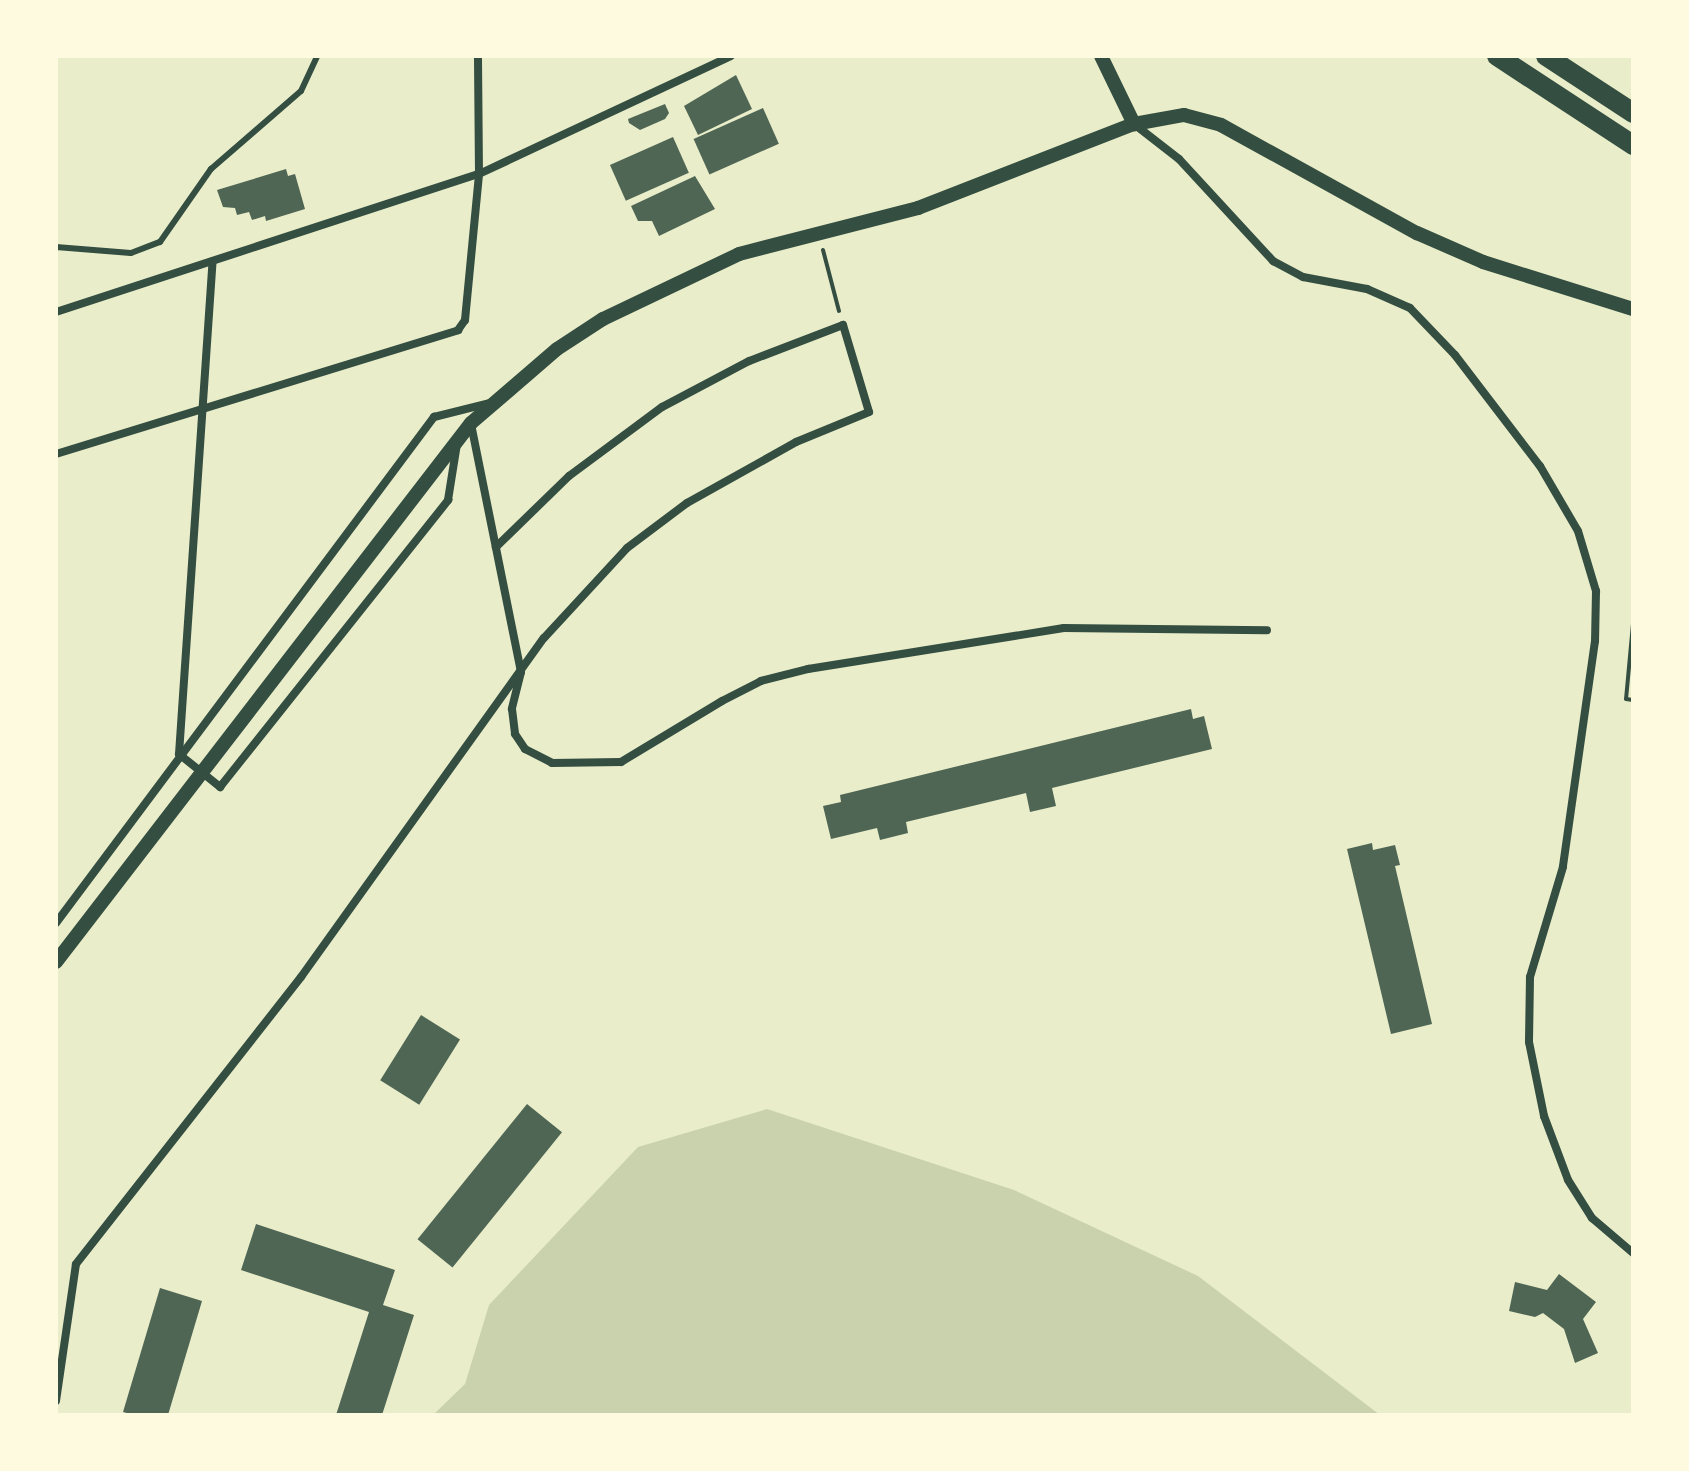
<!DOCTYPE html>
<style>
body{margin:0}
#map{position:relative;width:1689px;height:1471px;overflow:hidden;background:#e9edc9;font-family:"Work Sans",sans-serif}
div>[style]{position:absolute}
.green>*{inset:0;background:#cad2ad}
.building>*{inset:0;background:#4f6655;transform-origin:0 0}
.path>*{height:4px;margin:-2px;padding:0 2px;transform-origin:2px;border-radius:2px;background:#344e41}
.service>*{height:6px;margin:-3px;padding:0 3px;transform-origin:3px;border-radius:3px;background:#344e41}
.minor>*{height:8px;margin:-4px;padding:0 4px;transform-origin:4px;border-radius:4px;background:#344e41}
.tertiary>*{height:14px;margin:-7px;padding:0 7px;transform-origin:7px;border-radius:7px;background:#344e41}
.primary>*{height:20px;margin:-10px;padding:0 10px;transform-origin:10px;border-radius:10px;background:#344e41}
span{translate:-50% -50%;white-space:nowrap;text-align:center;line-height:1.15;-webkit-text-stroke:7px #fefae0;paint-order:stroke}
.frame{position:absolute;inset:0;border:58px solid #fefae0;pointer-events:none}
</style>
<div id="map">
<div class="green">
<i style="clip-path:polygon(767px 1109px,1014px 1190px,1198px 1276px,1380px 1415px,433px 1415px,465px 1384px,489px 1305px,638px 1147px)"></i>
</div>
<div class="building">
<i style="clip-path:polygon(736px 75px,752px 109px,698px 135px,684px 106px)"></i>
<i style="clip-path:polygon(665px 104px,669px 113px,665px 119px,640px 130px,629px 123px,628px 119px)"></i>
<i style="left:763px;top:108px;width:39px;height:76px;rotate:66deg"></i>
<i style="left:673px;top:137px;width:39px;height:69px;rotate:66deg"></i>
<i style="clip-path:polygon(286px 169px,288px 176px,295px 174px,305px 209px,266px 221px,265px 216px,252px 220px,249px 212px,237px 215px,235px 208px,223px 207px,217px 190px)"></i>
<i style="clip-path:polygon(695px 176px,715px 209px,659px 236px,652px 221px,638px 221px,631px 206px)"></i>
<i style="clip-path:polygon(1191px 709px,1193px 719px,1204px 716px,1212px 749px,1052px 788px,1056px 806px,1030px 812px,1026px 793px,906px 822px,908px 833px,880px 840px,877px 828px,831px 839px,823px 806px,841px 802px,840px 795px)"></i>
<i style="clip-path:polygon(1372px 843px,1373px 850px,1395px 845px,1400px 865px,1395px 866px,1432px 1024px,1391px 1034px,1347px 849px)"></i>
<i style="left:421px;top:1015px;width:46px;height:77px;rotate:32deg"></i>
<i style="left:527px;top:1104px;width:45px;height:174px;rotate:39deg"></i>
<i style="clip-path:polygon(256px 1224px,395px 1270px,383px 1305px,414px 1315px,382px 1415px,336px 1415px,369px 1312px,241px 1270px)"></i>
<i style="clip-path:polygon(1559px 1274px,1596px 1302px,1583px 1319px,1598px 1353px,1575px 1363px,1564px 1329px,1543px 1313px,1535px 1317px,1509px 1311px,1515px 1282px,1547px 1290px)"></i>
<i style="clip-path:polygon(160px 1288px,202px 1301px,168px 1415px,134px 1415px,123px 1412px)"></i>
</div>
<div class="path">
<i style="left:823px;top:250px;width:63px;rotate:75.3deg"></i>
<i style="left:1633px;top:624px;width:75px;rotate:95.3deg"></i>
<i style="left:1626px;top:699px;width:7px;rotate:8deg"></i>
</div>
<div class="service">
<i style="left:56px;top:247px;width:75px;rotate:4.6deg"></i>
<i style="left:131px;top:253px;width:31px;rotate:-21deg"></i>
<i style="left:160px;top:242px;width:89px;rotate:-55.1deg"></i>
<i style="left:211px;top:169px;width:119px;rotate:-40.9deg"></i>
<i style="left:301px;top:91px;width:38px;rotate:-65deg"></i>
</div>
<div class="minor">
<i style="left:1134px;top:124px;width:57px;rotate:37.9deg"></i>
<i style="left:1179px;top:159px;width:139px;rotate:47.3deg"></i>
<i style="left:1273px;top:261px;width:34px;rotate:28deg"></i>
<i style="left:1303px;top:277px;width:65px;rotate:10.6deg"></i>
<i style="left:1367px;top:289px;width:47px;rotate:23.8deg"></i>
<i style="left:1410px;top:308px;width:65px;rotate:46.2deg"></i>
<i style="left:1455px;top:355px;width:140px;rotate:52.6deg"></i>
<i style="left:1540px;top:466px;width:75px;rotate:59.7deg"></i>
<i style="left:1578px;top:531px;width:63px;rotate:73.3deg"></i>
<i style="left:1596px;top:591px;width:50px;rotate:91.1deg"></i>
<i style="left:1595px;top:641px;width:228px;rotate:98.1deg"></i>
<i style="left:1563px;top:867px;width:115px;rotate:106.7deg"></i>
<i style="left:1530px;top:977px;width:65px;rotate:90.9deg"></i>
<i style="left:1529px;top:1042px;width:76px;rotate:78.5deg"></i>
<i style="left:1544px;top:1116px;width:68px;rotate:69.4deg"></i>
<i style="left:1568px;top:1180px;width:45px;rotate:57.7deg"></i>
<i style="left:1592px;top:1218px;width:54px;rotate:40.5deg"></i>
<i style="left:56px;top:312px;width:445px;rotate:-18.1deg"></i>
<i style="left:479px;top:174px;width:278px;rotate:-25.1deg"></i>
<i style="left:471px;top:424px;width:253px;rotate:78.6deg"></i>
<i style="left:521px;top:672px;width:38px;rotate:104deg"></i>
<i style="left:512px;top:709px;width:25px;rotate:83deg"></i>
<i style="left:515px;top:734px;width:18px;rotate:56deg"></i>
<i style="left:525px;top:749px;width:30px;rotate:27deg"></i>
<i style="left:552px;top:763px;width:69px;rotate:-0.8deg"></i>
<i style="left:621px;top:762px;width:118px;rotate:-31.1deg"></i>
<i style="left:722px;top:701px;width:44px;rotate:-27.1deg"></i>
<i style="left:761px;top:681px;width:49px;rotate:-14.3deg"></i>
<i style="left:808px;top:669px;width:259px;rotate:-9.1deg"></i>
<i style="left:1064px;top:628px;width:203px;rotate:0.6deg"></i>
<i style="left:56px;top:454px;width:421px;rotate:-17.1deg"></i>
<i style="left:458px;top:330px;width:12px;rotate:-55deg"></i>
<i style="left:465px;top:320px;width:147px;rotate:-84.5deg"></i>
<i style="left:479px;top:174px;width:118px;rotate:-90.5deg"></i>
<i style="left:179px;top:754px;width:494px;rotate:-86.1deg"></i>
<i style="left:179px;top:754px;width:53px;rotate:38.8deg"></i>
<i style="left:220px;top:787px;width:367px;rotate:-51.5deg"></i>
<i style="left:448px;top:500px;width:57px;rotate:-80.9deg"></i>
<i style="left:56px;top:923px;width:632px;rotate:-53.24deg"></i>
<i style="left:434px;top:417px;width:58px;rotate:-14deg"></i>
<i style="left:56px;top:1401px;width:138px;rotate:-81.7deg"></i>
<i style="left:76px;top:1264px;width:365px;rotate:-51.9deg"></i>
<i style="left:301px;top:977px;width:417px;rotate:-54.4deg"></i>
<i style="left:544px;top:638px;width:122px;rotate:-47.3deg"></i>
<i style="left:627px;top:548px;width:75px;rotate:-36.9deg"></i>
<i style="left:687px;top:503px;width:125px;rotate:-29.2deg"></i>
<i style="left:796px;top:442px;width:79px;rotate:-22.3deg"></i>
<i style="left:869px;top:412px;width:91px;rotate:-106.6deg"></i>
<i style="left:843px;top:325px;width:101px;rotate:159deg"></i>
<i style="left:749px;top:361px;width:98px;rotate:152.1deg"></i>
<i style="left:662px;top:407px;width:116px;rotate:143.4deg"></i>
<i style="left:569px;top:476px;width:102px;rotate:135.8deg"></i>
</div>
<div class="tertiary">
<i style="left:1101px;top:56px;width:76px;rotate:64.1deg"></i>
<i style="left:56px;top:962px;width:680px;rotate:-52.41deg"></i>
<i style="left:471px;top:423px;width:113px;rotate:-40.7deg"></i>
<i style="left:557px;top:349px;width:55px;rotate:-33.1deg"></i>
<i style="left:603px;top:319px;width:151px;rotate:-25.5deg"></i>
<i style="left:739px;top:254px;width:185px;rotate:-14.4deg"></i>
<i style="left:918px;top:208px;width:232px;rotate:-21.3deg"></i>
<i style="left:1134px;top:124px;width:51px;rotate:-10.2deg"></i>
<i style="left:1184px;top:115px;width:38px;rotate:15deg"></i>
<i style="left:1221px;top:125px;width:224px;rotate:28.9deg"></i>
<i style="left:1417px;top:233px;width:72px;rotate:23.7deg"></i>
<i style="left:1483px;top:262px;width:157px;rotate:17.4deg"></i>
</div>
<div class="primary">
<i style="left:1497px;top:56px;width:163px;rotate:33.2deg"></i>
<i style="left:1546px;top:56px;width:104px;rotate:33.2deg"></i>
</div>
<div class="frame"></div>
</div>
